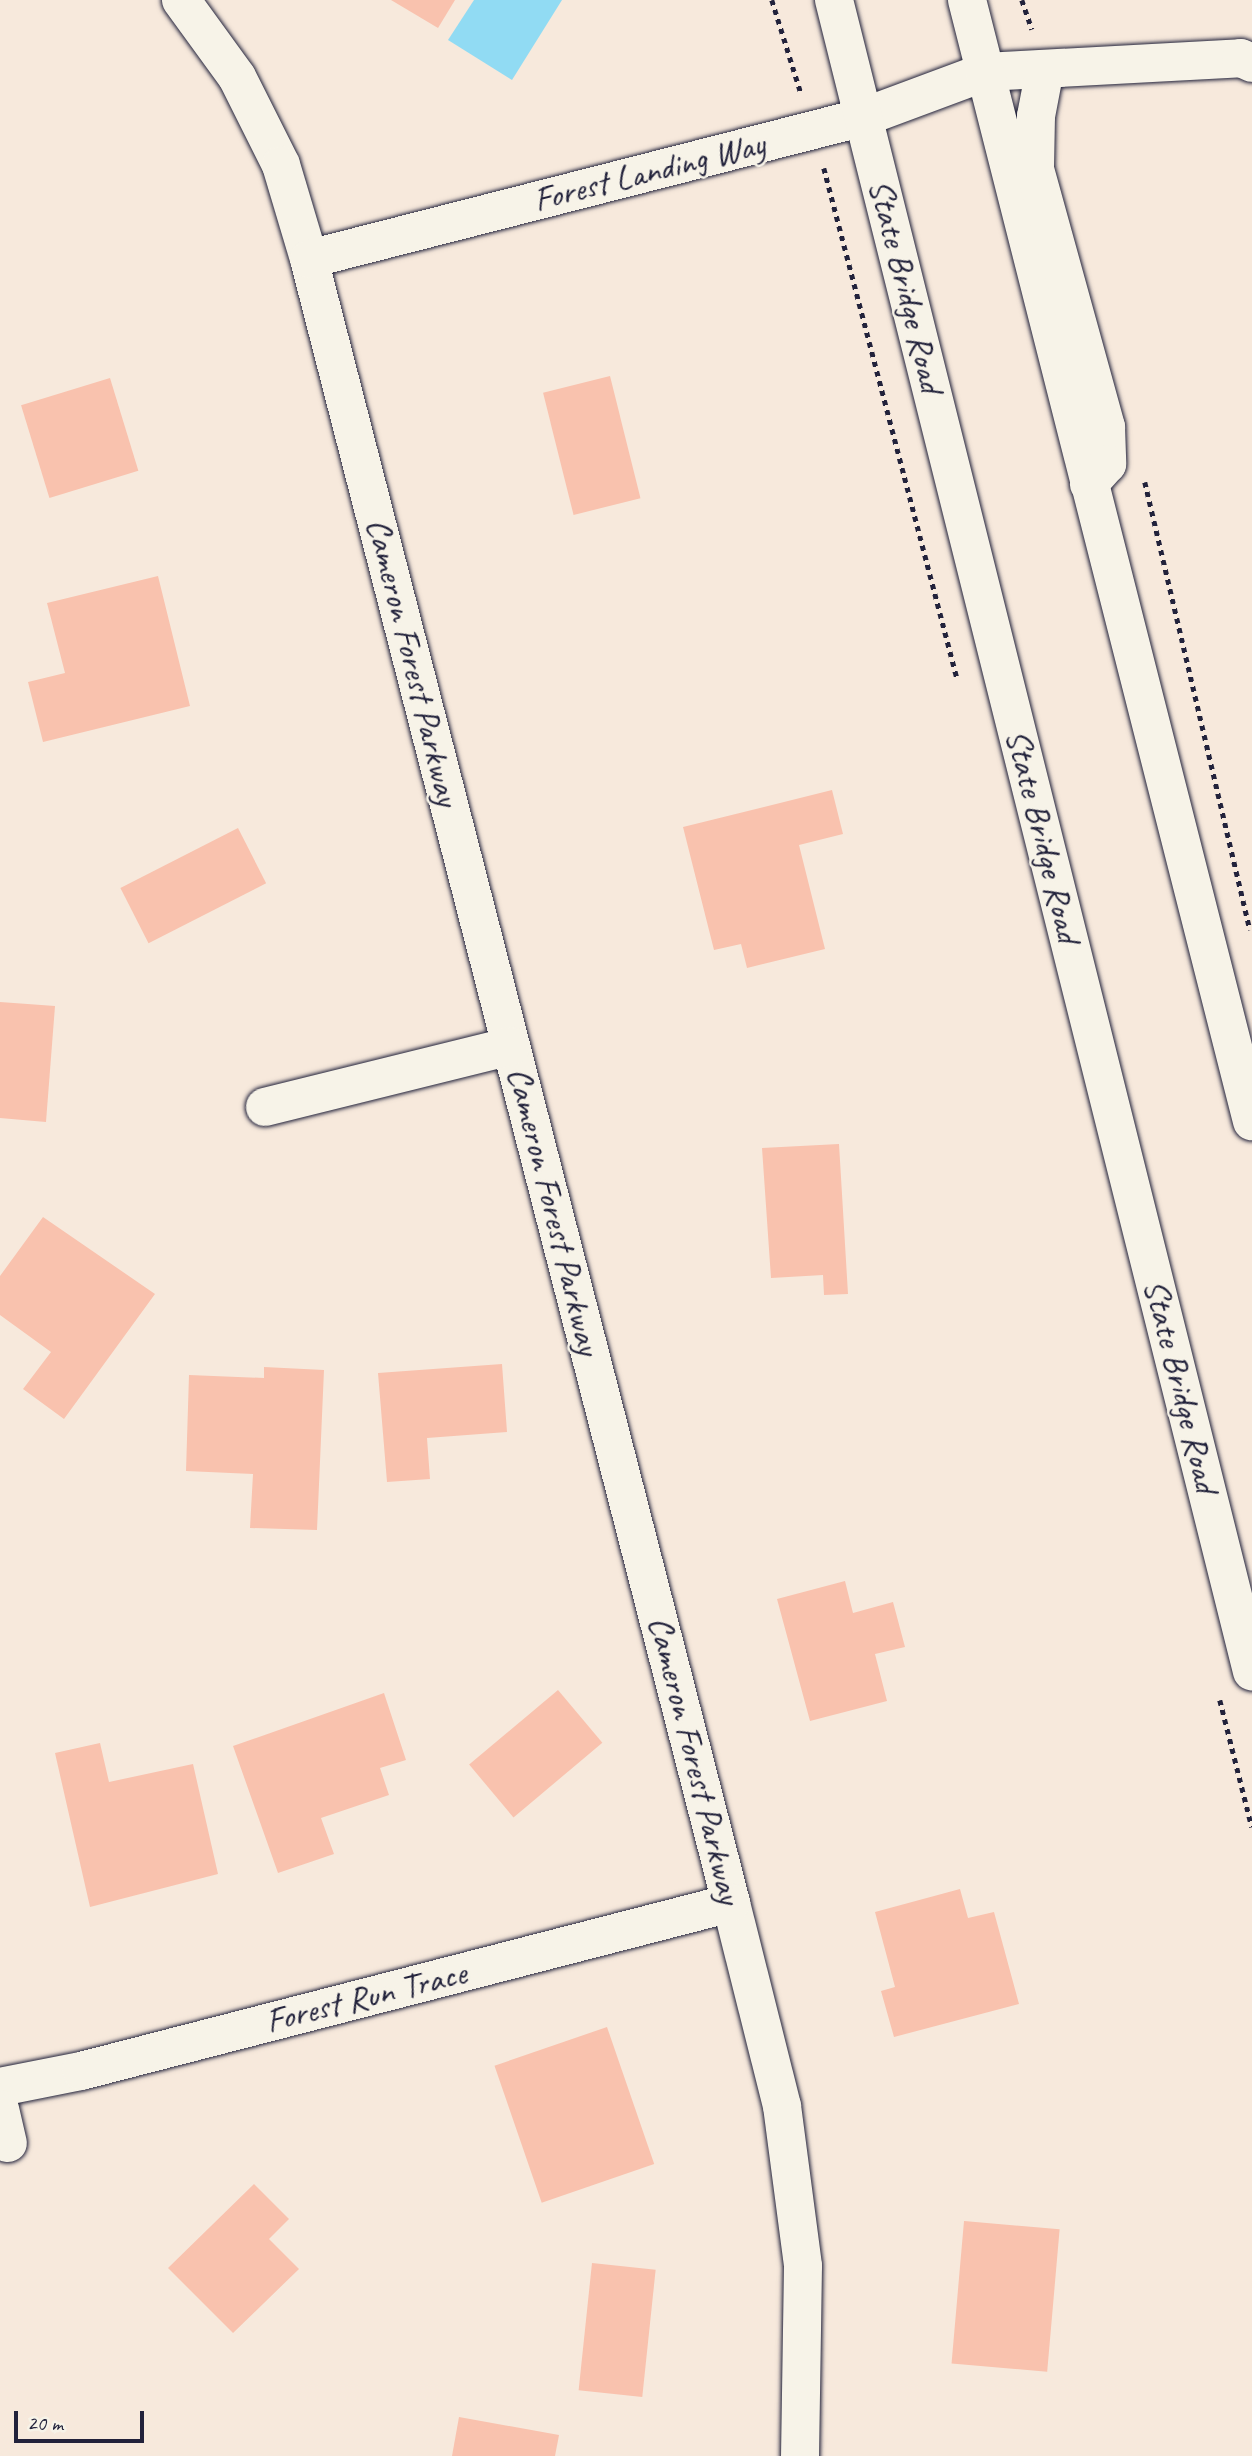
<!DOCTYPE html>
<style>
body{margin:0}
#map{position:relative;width:1252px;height:2456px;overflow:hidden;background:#f7e9dc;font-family:Caveat,sans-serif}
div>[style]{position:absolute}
.water>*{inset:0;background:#91dbf3}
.building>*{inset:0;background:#f9c2ae;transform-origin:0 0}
.path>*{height:4.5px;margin-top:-2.25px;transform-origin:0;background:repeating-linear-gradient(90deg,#22223b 0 5px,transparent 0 10px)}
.roads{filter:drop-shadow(0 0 2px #22223b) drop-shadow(0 0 2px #22223b)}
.street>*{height:38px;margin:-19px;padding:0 19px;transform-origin:19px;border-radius:19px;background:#f7f3e8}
.highway>*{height:38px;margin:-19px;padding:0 19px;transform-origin:19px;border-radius:19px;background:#f7f3e8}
span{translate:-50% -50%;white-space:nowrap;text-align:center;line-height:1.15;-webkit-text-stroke:5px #f7f3e8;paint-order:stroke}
.street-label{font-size:35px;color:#22223b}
.scale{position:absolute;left:14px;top:2411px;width:130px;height:32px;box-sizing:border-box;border:4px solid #22223b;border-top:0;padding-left:9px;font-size:21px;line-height:24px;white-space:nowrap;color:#22223b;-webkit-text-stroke:5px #f7f3e8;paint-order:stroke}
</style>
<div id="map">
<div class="water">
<i style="clip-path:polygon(474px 0,562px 0,512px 80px,448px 40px)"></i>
</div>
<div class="building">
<i style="clip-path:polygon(391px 0,455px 0,438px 28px)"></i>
<i style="left:610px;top:376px;width:126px;height:69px;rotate:76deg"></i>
<i style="left:110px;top:378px;width:97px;height:93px;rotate:73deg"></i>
<i style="clip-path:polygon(158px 576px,190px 706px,43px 742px,28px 682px,65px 673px,47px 603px)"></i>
<i style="clip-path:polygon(832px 790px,843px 834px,799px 845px,825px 949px,747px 968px,741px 944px,714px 950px,683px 827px)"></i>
<i style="left:238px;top:828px;width:62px;height:132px;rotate:63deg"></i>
<i style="clip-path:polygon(0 1002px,55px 1006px,46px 1122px,0 1118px)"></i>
<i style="clip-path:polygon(839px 1144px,848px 1294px,824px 1295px,823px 1275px,771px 1278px,762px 1148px)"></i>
<i style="clip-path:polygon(43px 1217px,155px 1294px,64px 1419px,23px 1389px,51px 1352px,0 1315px,0 1276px)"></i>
<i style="clip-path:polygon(502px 1364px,507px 1432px,427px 1438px,430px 1479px,387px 1482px,378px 1373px)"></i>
<i style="clip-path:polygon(264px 1367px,324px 1370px,317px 1530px,250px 1528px,253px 1474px,186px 1471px,189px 1375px,264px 1378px)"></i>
<i style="clip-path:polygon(845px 1581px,853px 1613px,893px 1602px,905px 1647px,875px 1654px,887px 1701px,810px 1721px,777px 1599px)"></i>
<i style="left:558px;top:1690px;width:69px;height:116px;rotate:50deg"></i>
<i style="clip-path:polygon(384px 1693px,406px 1760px,380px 1768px,389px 1795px,321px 1818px,334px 1854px,278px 1873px,233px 1746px)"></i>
<i style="clip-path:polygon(100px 1743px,109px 1782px,193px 1764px,218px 1874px,90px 1907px,55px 1753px)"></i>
<i style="clip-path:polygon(960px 1889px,968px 1918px,994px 1912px,1019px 2004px,894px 2037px,881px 1991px,895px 1987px,875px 1912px)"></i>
<i style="left:607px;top:2027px;width:145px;height:119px;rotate:71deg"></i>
<i style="clip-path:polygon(254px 2184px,289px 2219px,269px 2239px,299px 2269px,233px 2333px,168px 2268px)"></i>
<i style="left:964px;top:2221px;width:96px;height:143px;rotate:5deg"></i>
<i style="left:592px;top:2263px;width:64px;height:128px;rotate:6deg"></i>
<i style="clip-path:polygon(459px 2417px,559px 2435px,555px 2456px,452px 2456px)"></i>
</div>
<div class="path">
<i style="left:772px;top:0;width:97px;rotate:72.7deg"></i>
<i style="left:1022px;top:0;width:31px;rotate:71deg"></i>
<i style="left:824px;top:168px;width:527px;rotate:75.38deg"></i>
<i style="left:1145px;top:482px;width:460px;rotate:76.8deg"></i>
<i style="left:1220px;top:1700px;width:131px;rotate:75.9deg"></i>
</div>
<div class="roads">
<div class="street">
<i style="left:181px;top:0;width:95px;rotate:54deg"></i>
<i style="left:237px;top:77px;width:98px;rotate:63.4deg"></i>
<i style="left:281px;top:165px;width:98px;rotate:73.4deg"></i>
<i style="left:309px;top:259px;width:1697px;rotate:75.6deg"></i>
<i style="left:731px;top:1903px;width:209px;rotate:75.9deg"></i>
<i style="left:782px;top:2106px;width:161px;rotate:82.5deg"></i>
<i style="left:803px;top:2266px;width:190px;rotate:90.9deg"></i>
<i style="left:309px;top:259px;width:573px;rotate:-14.35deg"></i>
<i style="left:864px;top:117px;width:129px;rotate:-20.4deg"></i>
<i style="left:985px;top:72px;width:256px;rotate:-3.1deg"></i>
<i style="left:1241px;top:58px;width:12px;rotate:24deg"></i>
<i style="left:265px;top:1107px;width:253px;rotate:-13.9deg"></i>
<i style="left:0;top:2087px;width:83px;rotate:-11.2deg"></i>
<i style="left:81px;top:2071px;width:671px;rotate:-14.49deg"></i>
<i style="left:0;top:2109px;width:35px;rotate:77deg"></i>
</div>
<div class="highway">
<i style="left:834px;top:0;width:1723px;rotate:75.96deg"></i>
<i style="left:967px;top:0;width:1157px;rotate:75.74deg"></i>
<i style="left:1045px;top:69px;width:48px;rotate:100.8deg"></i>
<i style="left:1036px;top:116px;width:53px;rotate:91.1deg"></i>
<i style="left:1035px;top:169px;width:268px;rotate:74.6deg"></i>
<i style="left:1106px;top:427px;width:37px;rotate:88deg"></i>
<i style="left:1107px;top:464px;width:27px;rotate:132deg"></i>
</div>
</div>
<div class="street-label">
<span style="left:649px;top:172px;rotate:-14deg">Forest Landing Way</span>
<span style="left:906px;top:286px;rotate:76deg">State Bridge Road</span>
<span style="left:413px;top:662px;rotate:76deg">Cameron Forest Parkway</span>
<span style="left:1043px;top:836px;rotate:76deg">State Bridge Road</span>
<span style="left:554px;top:1211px;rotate:76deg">Cameron Forest Parkway</span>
<span style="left:1181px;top:1386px;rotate:76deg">State Bridge Road</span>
<span style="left:695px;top:1760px;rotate:76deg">Cameron Forest Parkway</span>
<span style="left:366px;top:1997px;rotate:-14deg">Forest Run Trace</span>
</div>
<div class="scale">20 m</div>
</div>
